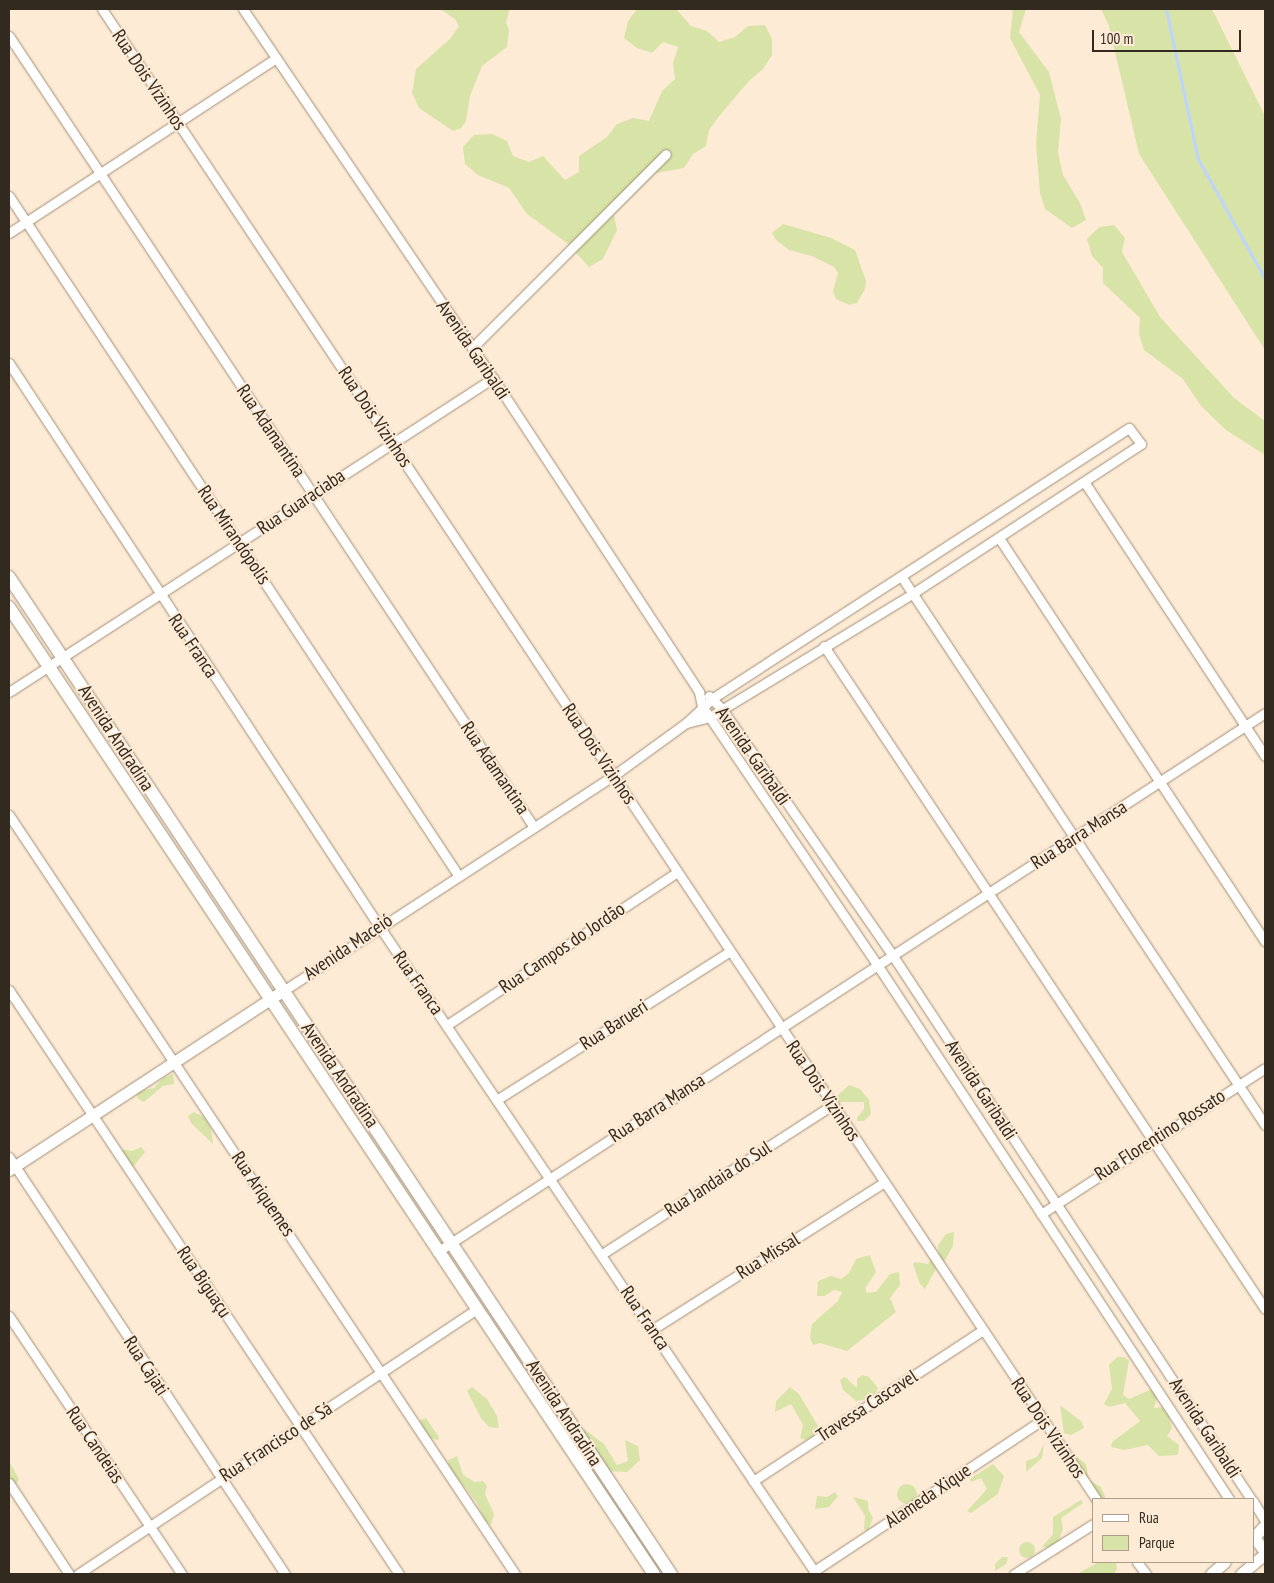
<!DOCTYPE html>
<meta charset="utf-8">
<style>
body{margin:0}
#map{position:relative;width:1274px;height:1583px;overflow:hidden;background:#fdebd6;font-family:"PT Sans Narrow",sans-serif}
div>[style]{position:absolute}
.green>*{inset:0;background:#d8e3a7}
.round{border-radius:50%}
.stream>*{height:3px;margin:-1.5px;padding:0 1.5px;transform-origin:1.5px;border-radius:1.5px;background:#bdd5fd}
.roads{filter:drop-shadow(0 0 1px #a28e76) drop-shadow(0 0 1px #a28e76)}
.minor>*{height:9px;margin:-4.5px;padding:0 4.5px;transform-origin:4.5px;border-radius:4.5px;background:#fff}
.tertiary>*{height:11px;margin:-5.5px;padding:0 5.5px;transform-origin:5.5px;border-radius:5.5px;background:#fff}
.secondary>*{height:12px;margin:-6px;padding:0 6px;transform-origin:6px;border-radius:6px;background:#fff}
span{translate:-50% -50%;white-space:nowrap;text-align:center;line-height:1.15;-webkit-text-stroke:4px #fdebd6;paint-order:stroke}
.street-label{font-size:19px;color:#32291f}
.frame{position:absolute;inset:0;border:10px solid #32291f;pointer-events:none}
.legend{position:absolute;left:1092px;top:1498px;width:162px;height:65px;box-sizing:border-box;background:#fdebd6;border:1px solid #ac9d8d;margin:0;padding:6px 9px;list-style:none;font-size:15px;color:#32291f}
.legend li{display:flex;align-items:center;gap:10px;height:25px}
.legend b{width:25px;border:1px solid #ac9d8d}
.scale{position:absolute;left:1092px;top:30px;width:149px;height:22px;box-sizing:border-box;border:2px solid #32291f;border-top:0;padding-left:6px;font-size:15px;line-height:18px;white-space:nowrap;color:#32291f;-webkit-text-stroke:4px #fdebd6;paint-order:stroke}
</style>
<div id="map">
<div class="green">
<i style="clip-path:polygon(440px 9px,510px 9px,506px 22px,509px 30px,507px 47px,482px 66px,470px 96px,466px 121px,461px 128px,453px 131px,419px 108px,412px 93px,416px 69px,450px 39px,459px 26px,455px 19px)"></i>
<i style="clip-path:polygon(637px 9px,676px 9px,691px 26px,707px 31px,719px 42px,735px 37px,748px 26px,765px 25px,772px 39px,772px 55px,763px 69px,750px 80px,719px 116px,709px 130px,706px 146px,693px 154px,684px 168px,656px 173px,614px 215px,617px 230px,603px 259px,589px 267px,567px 243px,527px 214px,509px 188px,478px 175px,465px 164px,463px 147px,474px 135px,492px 134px,507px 141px,513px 156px,529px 162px,543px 156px,565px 180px,579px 172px,579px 156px,607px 137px,617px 124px,633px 118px,649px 121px,662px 91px,675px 79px,673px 63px,678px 47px,663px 42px,652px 53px,637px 48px,624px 38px,628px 21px)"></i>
<i style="clip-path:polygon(1013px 9px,1026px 9px,1019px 32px,1049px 72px,1061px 119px,1058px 152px,1063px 175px,1080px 203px,1086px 220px,1072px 228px,1045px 209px,1040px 193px,1036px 144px,1040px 95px,1010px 38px)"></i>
<i style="clip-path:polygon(1101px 9px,1212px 9px,1265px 116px,1265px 350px,1139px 154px,1109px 26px)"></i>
<i style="clip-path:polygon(783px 224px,831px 238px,855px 250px,866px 281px,865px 289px,857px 303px,849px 305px,836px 299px,833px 291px,838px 273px,834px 267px,812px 256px,789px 250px,776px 240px,772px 233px)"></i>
<i style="clip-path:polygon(1114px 225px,1125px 238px,1122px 252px,1160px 317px,1234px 398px,1265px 421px,1265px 455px,1226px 430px,1201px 406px,1183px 379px,1144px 350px,1139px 334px,1140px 318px,1103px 283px,1103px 268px,1092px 256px,1087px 239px,1099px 227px)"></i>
<i style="clip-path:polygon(173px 1074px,174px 1084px,163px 1086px,144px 1102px,138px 1099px,136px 1092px,154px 1088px,163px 1078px)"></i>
<i style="clip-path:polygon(849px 1085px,860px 1089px,869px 1100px,871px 1114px,864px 1121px,857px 1121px,857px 1118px,864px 1109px,864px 1102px,840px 1102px,836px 1097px)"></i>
<i style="clip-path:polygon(194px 1112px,204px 1117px,211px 1128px,213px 1144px,191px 1123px,188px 1116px)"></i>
<i style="clip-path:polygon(141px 1147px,145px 1152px,132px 1168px,120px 1149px,132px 1151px)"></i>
<i style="clip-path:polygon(954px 1232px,953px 1246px,944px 1262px,939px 1257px,938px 1245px,946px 1234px)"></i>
<i style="clip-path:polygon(870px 1255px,876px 1272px,866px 1287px,866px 1293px,876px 1292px,890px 1274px,899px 1272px,900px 1285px,890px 1298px,896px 1312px,847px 1351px,820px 1343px,813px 1345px,810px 1338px,812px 1324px,838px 1301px,842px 1292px,834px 1290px,824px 1296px,817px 1296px,818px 1281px,831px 1276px,841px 1279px,849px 1273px,856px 1259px)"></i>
<i style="clip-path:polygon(931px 1259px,937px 1267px,925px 1289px,920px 1284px,913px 1264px,915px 1262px,928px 1264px)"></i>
<i style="clip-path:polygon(1117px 1357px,1124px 1357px,1129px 1361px,1123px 1395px,1129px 1399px,1152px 1389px,1157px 1397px,1154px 1408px,1164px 1407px,1168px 1413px,1172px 1428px,1167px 1436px,1179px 1445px,1178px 1455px,1159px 1456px,1148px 1445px,1124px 1450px,1111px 1447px,1112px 1442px,1140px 1421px,1125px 1403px,1109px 1407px,1104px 1404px,1112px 1389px,1109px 1365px)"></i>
<i style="clip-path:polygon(862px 1375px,869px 1377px,878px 1388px,873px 1398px,856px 1401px,843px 1390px,840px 1380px,845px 1377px,857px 1388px,857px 1379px)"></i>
<i style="clip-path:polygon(472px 1387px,487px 1399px,497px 1416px,499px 1428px,489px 1427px,481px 1418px,467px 1391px)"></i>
<i style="clip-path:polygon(790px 1387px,799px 1394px,818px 1426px,814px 1436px,806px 1440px,800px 1438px,803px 1425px,791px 1404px,775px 1412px,776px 1401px)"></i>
<i style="clip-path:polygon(1060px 1405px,1082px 1422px,1084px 1428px,1071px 1435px,1064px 1433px)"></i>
<i style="clip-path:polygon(426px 1418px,439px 1437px,438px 1440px,429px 1438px,424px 1429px,420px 1420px)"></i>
<i style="clip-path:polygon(584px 1429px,604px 1444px,617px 1465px,628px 1461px,625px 1440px,638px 1446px,640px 1460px,627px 1472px,607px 1471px,583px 1437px)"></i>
<i style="clip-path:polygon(1044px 1444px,1042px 1458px,1026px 1472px,1026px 1461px,1037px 1457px)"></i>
<i style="clip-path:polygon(457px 1456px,463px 1475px,475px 1482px,483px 1481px,487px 1486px,485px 1494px,494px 1514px,491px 1525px,485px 1521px,477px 1503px,449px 1467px,448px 1460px)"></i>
<i style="clip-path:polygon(1076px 1456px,1086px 1464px,1089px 1480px,1101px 1487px,1106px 1499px,1100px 1499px,1075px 1463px)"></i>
<i style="clip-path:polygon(9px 1461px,19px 1479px,16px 1485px,9px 1480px)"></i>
<i style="clip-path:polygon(993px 1464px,1004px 1476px,998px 1494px,971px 1513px,967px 1511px,987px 1489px,981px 1478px,971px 1482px,970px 1479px)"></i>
<i class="round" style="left:897px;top:1484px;width:20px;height:20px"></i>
<i style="clip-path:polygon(835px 1492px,838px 1496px,829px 1507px,815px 1509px,817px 1496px,827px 1497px)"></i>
<i style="clip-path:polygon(853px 1497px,868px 1501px,868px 1509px,873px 1518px,868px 1531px,864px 1529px,865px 1516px)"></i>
<i style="clip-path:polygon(1081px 1500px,1083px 1503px,1061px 1518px,1063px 1529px,1058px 1542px,1052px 1547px,1042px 1547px,1053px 1534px,1053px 1517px)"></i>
<i class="round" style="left:1019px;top:1542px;width:16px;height:16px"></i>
<i style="clip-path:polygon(1002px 1557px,1008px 1557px,1006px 1564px,995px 1571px,995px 1564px)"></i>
<i style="clip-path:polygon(1099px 1562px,1116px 1562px,1117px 1570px,1113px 1574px,1077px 1574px)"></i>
</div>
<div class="stream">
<i style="left:1166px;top:9px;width:153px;rotate:78deg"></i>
<i style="left:1198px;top:159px;width:137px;rotate:60.8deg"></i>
</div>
<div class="roads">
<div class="minor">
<i style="left:102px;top:9px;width:1791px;rotate:56.29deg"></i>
<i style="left:243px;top:9px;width:446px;rotate:55.9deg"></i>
<i style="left:493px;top:378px;width:376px;rotate:56.7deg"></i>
<i style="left:699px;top:692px;width:14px;rotate:78deg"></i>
<i style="left:702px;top:706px;width:314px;rotate:55.9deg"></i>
<i style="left:878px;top:966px;width:638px;rotate:56.63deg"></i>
<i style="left:9px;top:36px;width:948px;rotate:56.44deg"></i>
<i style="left:9px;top:196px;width:814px;rotate:56.52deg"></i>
<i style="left:9px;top:233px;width:319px;rotate:-33.2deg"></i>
<i style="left:472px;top:348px;width:274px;rotate:-45deg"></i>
<i style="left:9px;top:363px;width:674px;rotate:56.69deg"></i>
<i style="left:379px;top:926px;width:782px;rotate:56deg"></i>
<i style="left:1085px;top:483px;width:327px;rotate:56.6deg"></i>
<i style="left:999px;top:538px;width:483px;rotate:56.6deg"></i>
<i style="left:901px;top:576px;width:659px;rotate:56.45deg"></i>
<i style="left:824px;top:646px;width:796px;rotate:56.37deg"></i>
<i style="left:9px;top:692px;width:577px;rotate:-32.97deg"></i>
<i style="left:709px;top:696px;width:18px;rotate:45deg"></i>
<i style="left:722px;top:709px;width:300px;rotate:55.3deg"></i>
<i style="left:893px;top:956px;width:650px;rotate:56.6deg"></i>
<i style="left:9px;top:815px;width:912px;rotate:56.31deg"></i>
<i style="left:9px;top:990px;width:702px;rotate:56.26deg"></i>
<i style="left:283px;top:991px;width:394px;rotate:-33.1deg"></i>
<i style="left:613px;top:776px;width:90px;rotate:-36deg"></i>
<i style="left:686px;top:723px;width:37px;rotate:-43deg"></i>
<i style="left:713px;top:698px;width:496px;rotate:-33deg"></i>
<i style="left:1129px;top:428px;width:20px;rotate:53deg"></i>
<i style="left:1141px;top:444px;width:274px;rotate:146.8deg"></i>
<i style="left:912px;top:594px;width:237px;rotate:148.7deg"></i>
<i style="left:710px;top:717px;width:25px;rotate:166deg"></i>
<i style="left:447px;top:1025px;width:276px;rotate:-33.6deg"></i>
<i style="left:498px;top:1099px;width:275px;rotate:-32.5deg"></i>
<i style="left:9px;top:1157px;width:500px;rotate:56.5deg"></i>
<i style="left:1041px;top:1214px;width:267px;rotate:-33.1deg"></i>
<i style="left:437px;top:1252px;width:988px;rotate:-33.06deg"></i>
<i style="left:602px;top:1254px;width:276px;rotate:-32.9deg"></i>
<i style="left:9px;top:1316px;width:311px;rotate:56.2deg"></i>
<i style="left:653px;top:1329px;width:272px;rotate:-32.4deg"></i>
<i style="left:753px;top:1481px;width:273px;rotate:-33.3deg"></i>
<i style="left:9px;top:1483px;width:109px;rotate:56.6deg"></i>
<i style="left:1253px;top:1501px;width:23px;rotate:59deg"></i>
<i style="left:1137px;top:1562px;width:15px;rotate:53deg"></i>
<i style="left:814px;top:1571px;width:273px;rotate:-33.5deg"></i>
<i style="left:78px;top:1574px;width:477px;rotate:-33.6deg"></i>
<i style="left:1014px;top:1574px;width:93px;rotate:-32.3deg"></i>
</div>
<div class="tertiary">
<i style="left:9px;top:1170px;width:327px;rotate:-33.2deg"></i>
<i style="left:1254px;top:1537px;width:19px;rotate:54deg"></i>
<i style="left:1253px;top:1538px;width:18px;rotate:-47deg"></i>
<i style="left:1211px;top:1574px;width:18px;rotate:-41deg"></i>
<i style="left:1241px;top:1574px;width:31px;rotate:-40deg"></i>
</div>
<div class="secondary">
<i style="left:9px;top:577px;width:1197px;rotate:56.42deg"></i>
<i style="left:9px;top:607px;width:1162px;rotate:56.3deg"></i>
</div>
</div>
<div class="street-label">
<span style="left:149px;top:80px;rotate:56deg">Rua Dois Vizinhos</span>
<span style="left:473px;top:350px;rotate:56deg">Avenida Garibaldi</span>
<span style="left:375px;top:417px;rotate:56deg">Rua Dois Vizinhos</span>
<span style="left:271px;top:431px;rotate:56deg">Rua Adamantina</span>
<span style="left:301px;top:502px;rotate:-34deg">Rua Guaraciaba</span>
<span style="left:234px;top:535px;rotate:56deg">Rua Mirandópolis</span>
<span style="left:193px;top:646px;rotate:56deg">Rua Franca</span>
<span style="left:116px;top:738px;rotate:57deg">Avenida Andradina</span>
<span style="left:599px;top:754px;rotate:56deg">Rua Dois Vizinhos</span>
<span style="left:753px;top:756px;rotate:55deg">Avenida Garibaldi</span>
<span style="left:495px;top:768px;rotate:56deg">Rua Adamantina</span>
<span style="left:1079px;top:835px;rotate:-33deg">Rua Barra Mansa</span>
<span style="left:348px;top:947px;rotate:-34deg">Avenida Maceió</span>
<span style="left:562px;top:948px;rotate:-34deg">Rua Campos do Jordão</span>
<span style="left:418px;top:983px;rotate:55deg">Rua Franca</span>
<span style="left:614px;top:1025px;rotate:-33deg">Rua Barueri</span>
<span style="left:340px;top:1075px;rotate:56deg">Avenida Andradina</span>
<span style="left:981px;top:1090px;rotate:57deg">Avenida Garibaldi</span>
<span style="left:823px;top:1091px;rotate:56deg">Rua Dois Vizinhos</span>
<span style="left:657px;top:1108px;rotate:-33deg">Rua Barra Mansa</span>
<span style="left:1160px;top:1135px;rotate:-33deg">Rua Florentino Rossato</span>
<span style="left:718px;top:1179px;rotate:-33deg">Rua Jandaia do Sul</span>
<span style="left:263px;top:1194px;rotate:56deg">Rua Ariquemes</span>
<span style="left:768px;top:1256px;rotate:-32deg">Rua Missal</span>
<span style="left:204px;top:1282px;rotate:56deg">Rua Biguaçu</span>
<span style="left:645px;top:1318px;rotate:56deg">Rua Franca</span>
<span style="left:146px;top:1366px;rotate:57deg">Rua Cajati</span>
<span style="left:867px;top:1406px;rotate:-33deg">Travessa Cascavel</span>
<span style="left:564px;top:1413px;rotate:57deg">Avenida Andradina</span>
<span style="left:1048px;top:1428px;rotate:56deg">Rua Dois Vizinhos</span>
<span style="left:1205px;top:1428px;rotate:57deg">Avenida Garibaldi</span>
<span style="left:276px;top:1442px;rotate:-33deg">Rua Francisco de Sá</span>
<span style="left:95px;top:1445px;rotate:56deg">Rua Candeias</span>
<span style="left:928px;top:1496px;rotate:-34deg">Alameda Xique</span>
</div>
<div class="frame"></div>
<ul class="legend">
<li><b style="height:6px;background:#fff"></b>Rua</li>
<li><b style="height:14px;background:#d8e3a7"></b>Parque</li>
</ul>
<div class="scale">100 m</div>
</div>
